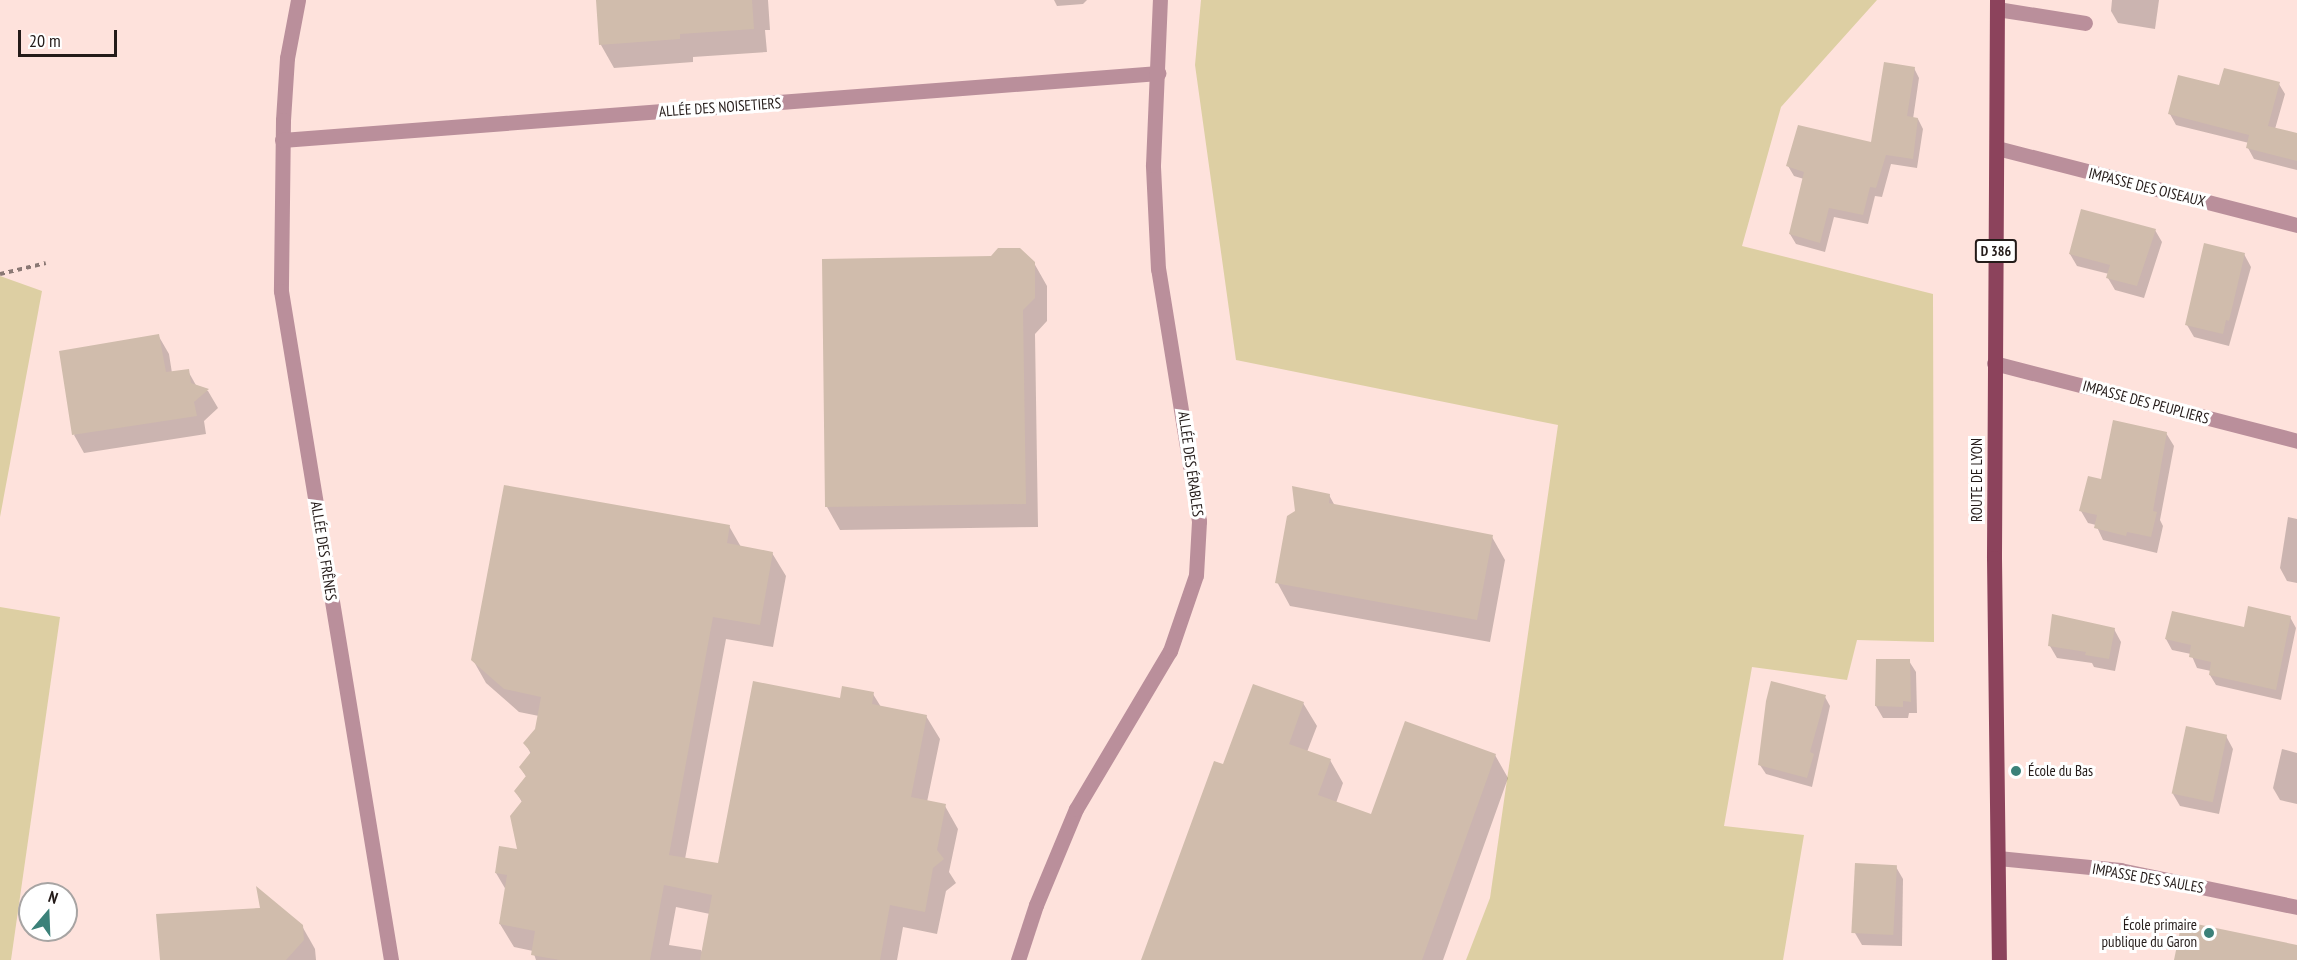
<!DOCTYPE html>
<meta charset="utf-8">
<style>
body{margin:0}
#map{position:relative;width:2297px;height:960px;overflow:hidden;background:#fee2dc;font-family:"PT Sans Narrow",sans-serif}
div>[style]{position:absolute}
.green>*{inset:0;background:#ddcfa3}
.shadow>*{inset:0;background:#0003}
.building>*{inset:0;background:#d0bcac;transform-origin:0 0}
.path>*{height:4px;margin-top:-2px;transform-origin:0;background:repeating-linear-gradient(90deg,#8a7874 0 4.5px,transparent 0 9px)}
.minor>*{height:15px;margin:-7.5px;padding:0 7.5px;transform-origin:7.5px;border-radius:7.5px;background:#ba8f9b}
.major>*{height:15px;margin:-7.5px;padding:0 7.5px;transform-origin:7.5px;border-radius:7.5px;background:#8c435c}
.dots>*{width:16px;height:16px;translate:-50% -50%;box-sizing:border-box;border:3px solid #fff;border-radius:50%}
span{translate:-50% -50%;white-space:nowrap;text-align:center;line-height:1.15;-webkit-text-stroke:6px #fff;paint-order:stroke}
.shield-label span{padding:2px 4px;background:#fff;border:2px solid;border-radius:4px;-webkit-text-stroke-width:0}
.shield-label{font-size:14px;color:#241b19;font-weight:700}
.street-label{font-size:15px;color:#241b19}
.poi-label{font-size:15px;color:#241b19}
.left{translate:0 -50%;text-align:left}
.right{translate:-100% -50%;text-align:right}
.north{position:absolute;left:18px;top:882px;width:60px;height:60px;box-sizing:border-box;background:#fff;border:2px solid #a7a4a3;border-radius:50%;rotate:19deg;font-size:16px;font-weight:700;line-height:24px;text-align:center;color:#241b19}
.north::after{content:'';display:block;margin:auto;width:21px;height:27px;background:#3b8179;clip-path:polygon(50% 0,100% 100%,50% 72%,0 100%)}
.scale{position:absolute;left:18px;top:30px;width:99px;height:27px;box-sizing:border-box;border:3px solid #241b19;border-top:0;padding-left:8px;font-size:18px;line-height:21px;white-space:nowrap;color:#241b19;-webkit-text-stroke:4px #fff;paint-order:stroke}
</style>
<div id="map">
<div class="green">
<i style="clip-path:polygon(1201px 0,1877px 0,1781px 107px,1742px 246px,1933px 294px,1934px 642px,1857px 640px,1847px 680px,1752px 667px,1724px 826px,1804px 835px,1783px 960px,1466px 960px,1490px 898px,1558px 425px,1236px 360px,1195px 65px)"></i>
<i style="clip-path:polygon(0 276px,42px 291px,0 517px)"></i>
<i style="clip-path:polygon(0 607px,60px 617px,11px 960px,0 960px)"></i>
</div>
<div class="shadow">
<i style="clip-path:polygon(597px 0,768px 0,770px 30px,765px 30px,767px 52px,693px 57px,693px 62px,614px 68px,601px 45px)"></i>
<i style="clip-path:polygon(1054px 0,1087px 0,1083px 4px,1057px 6px)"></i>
<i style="clip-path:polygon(2112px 0,2159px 0,2155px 29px,2118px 23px,2111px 11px)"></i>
<i style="clip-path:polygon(1914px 68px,1919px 78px,1913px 119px,1918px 119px,1923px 129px,1917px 168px,1891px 164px,1882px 197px,1875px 196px,1868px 224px,1834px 217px,1825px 252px,1796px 244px,1790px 234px,1804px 179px,1794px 176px,1788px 166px,1872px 144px)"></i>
<i style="clip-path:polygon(2279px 84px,2285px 94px,2275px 129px,2297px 135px,2297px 170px,2254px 159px,2248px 148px,2249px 143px,2176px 125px,2170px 114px,2220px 87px)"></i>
<i style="clip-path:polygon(2155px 230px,2162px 242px,2144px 298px,2115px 290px,2108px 278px,2109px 274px,2077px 266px,2070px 254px)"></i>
<i style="clip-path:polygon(2244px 254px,2251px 267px,2229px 346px,2194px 337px,2187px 325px)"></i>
<i style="clip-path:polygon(1034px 263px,1047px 286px,1047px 321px,1035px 334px,1038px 527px,840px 530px,827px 507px)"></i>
<i style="clip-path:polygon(158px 335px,169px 354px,172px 373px,188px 371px,197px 387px,208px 391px,218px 408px,204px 421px,206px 434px,84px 453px,74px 435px)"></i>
<i style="clip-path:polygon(2166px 433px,2174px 446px,2160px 520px,2163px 526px,2157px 553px,2103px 540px,2096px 525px,2088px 523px,2081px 511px,2102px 481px)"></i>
<i style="clip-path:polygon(1329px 495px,1335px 506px,1492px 537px,1505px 560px,1490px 642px,1290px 606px,1277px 582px)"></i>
<i style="clip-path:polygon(2288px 517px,2297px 519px,2297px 583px,2287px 581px,2280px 568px)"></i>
<i style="clip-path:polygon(evenodd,729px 526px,741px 547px,772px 553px,786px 576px,773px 647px,726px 639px,685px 859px,720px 865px,841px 700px,873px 694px,881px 707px,926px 716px,940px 739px,927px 802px,945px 806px,958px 829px,949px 872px,956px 883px,946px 891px,937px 934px,903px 927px,897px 960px,536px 960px,533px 951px,514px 947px,500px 924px,506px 890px,496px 873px,518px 851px,522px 802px,516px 792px,527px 778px,520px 767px,531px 754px,525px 743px,536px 730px,539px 716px,519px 712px,486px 683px,473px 660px,729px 526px,676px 907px,710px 914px,703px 954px,701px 950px,669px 945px,676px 907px)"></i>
<i style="clip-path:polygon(2290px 617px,2296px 628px,2281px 700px,2216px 685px,2210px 675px,2211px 671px,2197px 668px,2191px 654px,2172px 650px,2166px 639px,2245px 629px)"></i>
<i style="clip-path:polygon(2114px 629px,2121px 642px,2115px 671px,2094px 667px,2092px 663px,2057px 658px,2050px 646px)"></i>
<i style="clip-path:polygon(1909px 661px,1916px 672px,1917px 713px,1909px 713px,1908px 718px,1883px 718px,1876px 706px)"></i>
<i style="clip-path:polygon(1825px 697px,1830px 706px,1812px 787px,1766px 774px,1760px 765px)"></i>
<i style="clip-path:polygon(1303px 703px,1317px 726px,1307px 752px,1330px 760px,1343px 783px,1336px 803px,1372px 816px,1495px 755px,1508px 778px,1443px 960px,1142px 960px,1224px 766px)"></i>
<i style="clip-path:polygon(2226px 736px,2233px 749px,2219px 814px,2180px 806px,2173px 794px)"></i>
<i style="clip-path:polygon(2282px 749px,2297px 753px,2297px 804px,2280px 800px,2273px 788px)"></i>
<i style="clip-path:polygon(1896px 867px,1903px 879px,1902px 946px,1862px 945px,1855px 933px)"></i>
<i style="clip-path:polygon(302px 926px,315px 949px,316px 960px,161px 960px)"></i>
</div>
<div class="building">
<i style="clip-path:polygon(596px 0,752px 0,754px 29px,680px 34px,680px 39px,599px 45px)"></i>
<i style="clip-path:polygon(1884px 62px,1915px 67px,1907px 116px,1918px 118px,1913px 159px,1886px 155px,1876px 188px,1870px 187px,1863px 215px,1829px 208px,1820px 243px,1789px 234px,1804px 172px,1786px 166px,1798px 125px,1871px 142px)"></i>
<i style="clip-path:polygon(2224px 68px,2280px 82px,2268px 126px,2297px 133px,2297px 161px,2246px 148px,2249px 135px,2168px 114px,2178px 75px,2219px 85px)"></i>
<i style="clip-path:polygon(2081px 209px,2156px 229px,2137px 286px,2106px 278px,2110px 265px,2069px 254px)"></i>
<i style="clip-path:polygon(2204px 243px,2245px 253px,2229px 321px,2226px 320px,2223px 334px,2185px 325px)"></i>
<i style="clip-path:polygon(998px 248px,1020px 248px,1035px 262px,1035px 298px,1023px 310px,1026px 504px,825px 507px,822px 259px,991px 256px)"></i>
<i style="clip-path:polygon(159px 334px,166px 372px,189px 369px,191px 383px,209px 389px,194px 402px,197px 416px,72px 435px,59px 351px)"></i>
<i style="clip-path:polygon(2113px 420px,2167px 432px,2153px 511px,2157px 512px,2151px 537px,2127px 532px,2126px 536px,2094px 528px,2097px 515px,2079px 511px,2088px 476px,2101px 479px)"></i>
<i style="clip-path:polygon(504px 485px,730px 525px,727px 543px,773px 552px,760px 625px,713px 617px,669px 855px,718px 863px,753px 681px,840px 698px,842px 686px,874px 692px,872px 704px,927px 715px,911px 797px,946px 804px,937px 850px,944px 859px,933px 868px,925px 912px,890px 905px,880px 960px,700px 960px,712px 895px,664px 885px,650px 960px,560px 960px,531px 955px,535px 931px,499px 924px,507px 875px,495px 873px,499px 846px,517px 849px,510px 816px,522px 801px,514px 791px,526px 776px,519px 767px,531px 752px,523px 743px,535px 729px,541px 697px,504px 689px,471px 660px)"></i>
<i style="clip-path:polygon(1292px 486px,1330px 494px,1329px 503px,1493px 535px,1477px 620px,1275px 583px,1287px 516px,1295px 511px)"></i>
<i style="clip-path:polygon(2248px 606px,2291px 616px,2276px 690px,2209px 675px,2211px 662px,2189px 657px,2191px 645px,2165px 639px,2172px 611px,2244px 627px)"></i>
<i style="clip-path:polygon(2052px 614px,2115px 628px,2109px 659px,2085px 655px,2086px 652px,2048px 646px)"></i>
<i style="clip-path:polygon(1876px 659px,1910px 659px,1911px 702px,1903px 701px,1903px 707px,1875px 706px)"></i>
<i style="clip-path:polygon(1771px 681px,1826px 695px,1810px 752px,1814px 754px,1807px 778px,1758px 765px,1766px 701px)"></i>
<i style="clip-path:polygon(1253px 684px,1304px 702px,1289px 744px,1331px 759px,1318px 795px,1371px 814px,1405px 721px,1496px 754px,1422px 960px,1141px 960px,1214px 761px,1223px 764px)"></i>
<i style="left:2186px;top:726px;width:42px;height:69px;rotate:12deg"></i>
<i style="left:1855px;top:863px;width:42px;height:70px;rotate:3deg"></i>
<i style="clip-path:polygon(256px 886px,303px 925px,304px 940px,286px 960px,160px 960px,156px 914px,260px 908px)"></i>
<i style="clip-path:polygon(2182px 921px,2297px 945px,2297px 960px,2174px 960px)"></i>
</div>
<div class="path">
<i style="left:0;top:274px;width:47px;rotate:-13.4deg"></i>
</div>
<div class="minor">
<i style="left:298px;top:0;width:59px;rotate:100.7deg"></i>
<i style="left:287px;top:58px;width:62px;rotate:93.7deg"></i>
<i style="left:283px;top:120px;width:171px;rotate:90.7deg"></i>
<i style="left:281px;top:291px;width:678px;rotate:80.66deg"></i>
<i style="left:1997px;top:9px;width:89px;rotate:9deg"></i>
<i style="left:282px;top:140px;width:879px;rotate:-4.37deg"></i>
<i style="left:1997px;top:148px;width:310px;rotate:14.4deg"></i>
<i style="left:1994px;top:363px;width:313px;rotate:14.4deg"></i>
<i style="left:1998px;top:858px;width:123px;rotate:5.6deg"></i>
<i style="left:2120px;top:870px;width:181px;rotate:11.8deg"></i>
<i style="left:1018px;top:960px;width:58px;rotate:-71.9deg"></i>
<i style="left:1036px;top:905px;width:104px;rotate:-67.4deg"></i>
<i style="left:1076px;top:809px;width:184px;rotate:-59.3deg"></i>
<i style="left:1170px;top:651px;width:80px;rotate:-71.1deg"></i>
<i style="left:1196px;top:575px;width:54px;rotate:-86.8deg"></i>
<i style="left:1199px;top:521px;width:255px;rotate:-99.2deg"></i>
<i style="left:1158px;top:269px;width:104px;rotate:-92.8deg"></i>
<i style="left:1153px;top:165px;width:165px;rotate:-87.6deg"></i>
</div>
<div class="major">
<i style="left:1997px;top:0;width:558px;rotate:90.31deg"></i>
<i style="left:1994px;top:558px;width:402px;rotate:89.3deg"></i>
</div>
<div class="dots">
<i style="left:2016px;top:771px;background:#3b8179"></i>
<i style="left:2209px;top:933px;background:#3b8179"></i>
</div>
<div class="shield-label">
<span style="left:1996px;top:251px">D 386</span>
</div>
<div class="street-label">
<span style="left:720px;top:107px;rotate:-4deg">ALLÉE DES NOISETIERS</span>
<span style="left:2147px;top:187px;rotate:14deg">IMPASSE DES OISEAUX</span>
<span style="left:2146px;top:402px;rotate:15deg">IMPASSE DES PEUPLIERS</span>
<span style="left:1191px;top:464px;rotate:82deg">ALLÉE DES ÉRABLES</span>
<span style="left:1977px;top:480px;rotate:-90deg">ROUTE DE LYON</span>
<span style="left:324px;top:551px;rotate:81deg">ALLÉE DES FRÊNES</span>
<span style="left:2148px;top:878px;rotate:10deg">IMPASSE DES SAULES</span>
</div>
<div class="poi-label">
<span class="left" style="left:2028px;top:771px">École du Bas</span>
<span class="right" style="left:2197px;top:933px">École primaire<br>publique du Garon</span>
</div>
<div class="north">N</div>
<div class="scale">20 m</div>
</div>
